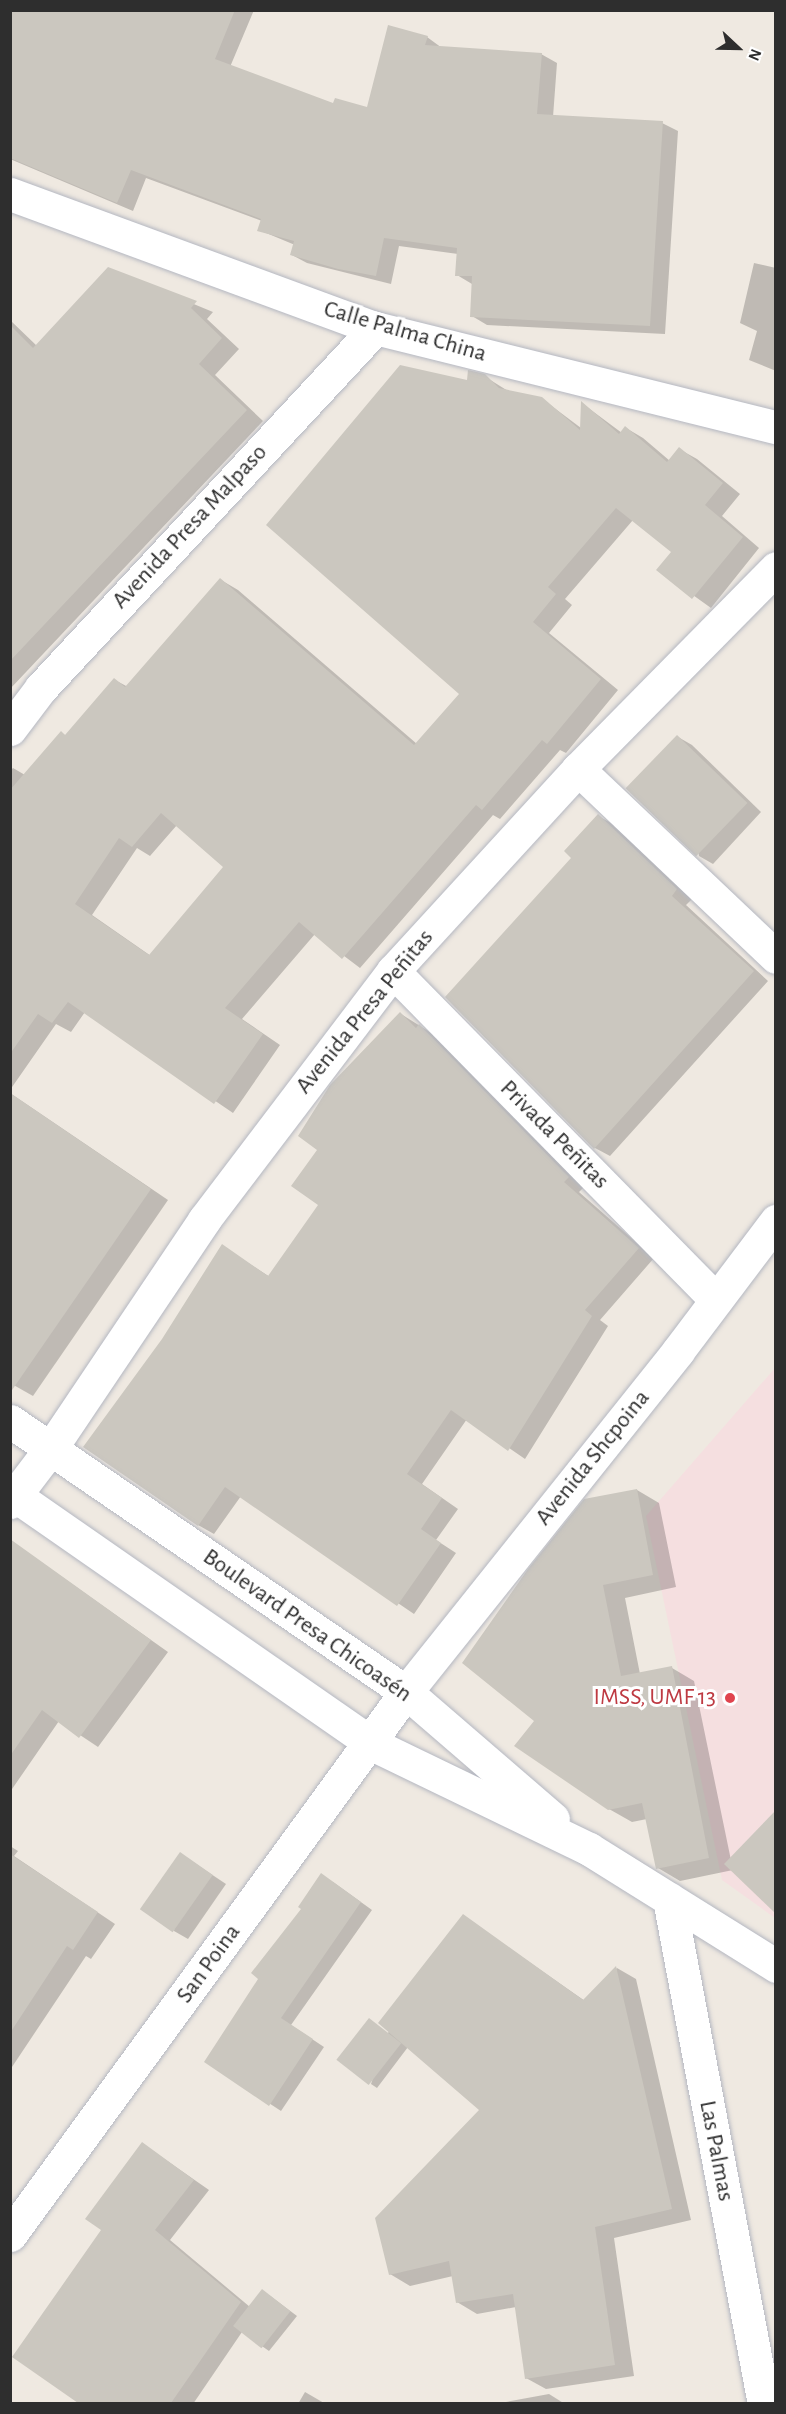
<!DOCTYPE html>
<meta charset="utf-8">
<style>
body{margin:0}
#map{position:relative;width:786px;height:2414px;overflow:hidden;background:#efe9e1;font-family:"Alegreya Sans",sans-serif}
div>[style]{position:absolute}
.medical>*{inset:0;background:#f5dfe0}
.shadow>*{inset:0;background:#0003}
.building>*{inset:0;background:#cbc7bf;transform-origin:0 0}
.roads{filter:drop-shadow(0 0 2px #b4b7c1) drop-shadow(0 0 2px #b4b7c1)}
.minor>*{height:33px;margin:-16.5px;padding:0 16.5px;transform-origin:16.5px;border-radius:16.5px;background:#fff}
.secondary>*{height:33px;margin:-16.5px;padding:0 16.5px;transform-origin:16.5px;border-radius:16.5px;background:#fff}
.dots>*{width:16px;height:16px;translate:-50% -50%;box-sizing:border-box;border:3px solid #fff;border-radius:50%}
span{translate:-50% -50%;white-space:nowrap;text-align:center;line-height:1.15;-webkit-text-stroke:6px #fff;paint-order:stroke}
.street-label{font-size:24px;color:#2e2e2e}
.health-label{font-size:24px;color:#be3a42}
.right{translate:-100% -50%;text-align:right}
.frame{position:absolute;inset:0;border:12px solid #2e2e2e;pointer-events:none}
.north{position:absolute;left:708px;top:18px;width:60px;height:60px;-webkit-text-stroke:4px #fff;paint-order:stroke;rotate:112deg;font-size:16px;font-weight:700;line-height:24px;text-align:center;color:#2e2e2e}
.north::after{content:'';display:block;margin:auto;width:21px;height:27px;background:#2e2e2e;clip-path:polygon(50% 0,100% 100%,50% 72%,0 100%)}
</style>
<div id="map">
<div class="medical">
<i style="clip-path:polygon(775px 1368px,775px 1918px,722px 1880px,646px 1516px)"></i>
</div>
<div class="shadow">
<i style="clip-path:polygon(104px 10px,254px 10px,230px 67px,334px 105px,368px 109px,427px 37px,442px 48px,541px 54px,557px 63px,553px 117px,662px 123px,678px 131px,665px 334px,487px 325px,472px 316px,472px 284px,457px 275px,458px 254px,399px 246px,391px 284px,307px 263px,292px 255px,295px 245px,259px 230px,262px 221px,146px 178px,133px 211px,10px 159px,10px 77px)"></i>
<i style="clip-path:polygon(754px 263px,776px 268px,776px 371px,749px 360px,757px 331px,740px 323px)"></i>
<i style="clip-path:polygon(109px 269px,213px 312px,207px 319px,239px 349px,215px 375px,263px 421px,10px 689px,10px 320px,37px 346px)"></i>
<i style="clip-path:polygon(evenodd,484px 376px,508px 391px,541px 398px,581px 428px,583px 404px,622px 433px,626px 428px,643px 438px,670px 461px,679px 449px,697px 459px,740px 494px,722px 516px,759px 548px,711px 608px,658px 570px,673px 552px,633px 520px,565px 599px,572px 605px,549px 633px,618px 690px,566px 753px,560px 750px,500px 819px,493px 815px,360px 968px,315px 934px,242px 1019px,280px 1045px,233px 1113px,85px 1012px,71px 1032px,56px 1024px,10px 1090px,10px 771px,13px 768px,25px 775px,62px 733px,66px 736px,115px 680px,128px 687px,221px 580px,238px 590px,417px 744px,461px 694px,469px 382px,484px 376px,177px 825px,225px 867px,151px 956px,92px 915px,137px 848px,150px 856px,177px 825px)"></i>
<i style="clip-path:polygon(678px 737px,692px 745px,761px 812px,713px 864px,699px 856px)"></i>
<i style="clip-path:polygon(598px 816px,613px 824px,692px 899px,686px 905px,768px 981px,610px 1156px,595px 1148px,573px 858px)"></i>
<i style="clip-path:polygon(401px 1014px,436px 1036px,584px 1187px,579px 1192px,654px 1258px,600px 1320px,608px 1326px,525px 1459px,467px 1419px,422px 1484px,458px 1509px,436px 1540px,456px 1553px,414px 1614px,241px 1496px,214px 1534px,198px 1525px,164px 1340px,222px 1246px,270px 1277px,320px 1204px,319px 1149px)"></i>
<i style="clip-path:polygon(10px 1093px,168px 1200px,33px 1396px,10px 1383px)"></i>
<i style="clip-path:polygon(637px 1490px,659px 1503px,676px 1587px,625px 1598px,640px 1674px,672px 1668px,694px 1681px,733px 1870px,680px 1881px,658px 1868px,647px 1819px,632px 1822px,609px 1809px,536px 1721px)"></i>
<i style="clip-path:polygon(14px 1543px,168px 1652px,98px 1747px,59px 1721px,10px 1792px,10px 1548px)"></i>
<i style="clip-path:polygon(10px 1846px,18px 1851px,14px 1856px,115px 1924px,91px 1959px,86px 1956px,10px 2070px)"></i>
<i style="clip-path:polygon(181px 1854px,226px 1884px,188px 1939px,174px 1931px)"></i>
<i style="clip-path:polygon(333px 1882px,372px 1910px,291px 2025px,324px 2047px,281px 2111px,206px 2062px)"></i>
<i style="clip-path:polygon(463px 1916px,585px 2001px,617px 1968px,636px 1979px,691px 2220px,614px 2238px,634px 2376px,546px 2389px,526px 2378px,516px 2307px,477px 2314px,457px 2302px,453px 2276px,410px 2286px,390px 2274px,481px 2109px,408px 2047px,377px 2088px,371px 2084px,388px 2033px)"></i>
<i style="clip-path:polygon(143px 2144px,209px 2190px,170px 2240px,250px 2307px,269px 2295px,297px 2316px,269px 2351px,242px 2332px,193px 2404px,81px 2404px,14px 2356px,103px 2230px)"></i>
<i style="clip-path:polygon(305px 2392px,324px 2403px,325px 2404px,298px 2404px)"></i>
<i style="clip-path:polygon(549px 2394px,565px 2404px,495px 2404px)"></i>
</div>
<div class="building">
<i style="clip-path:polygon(10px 10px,235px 10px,215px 59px,333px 103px,335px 98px,367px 107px,388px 25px,428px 36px,425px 45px,542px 53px,537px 114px,663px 121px,650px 326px,470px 317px,472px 276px,455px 276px,457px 248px,384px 238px,376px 276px,338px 269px,290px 255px,294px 241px,257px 231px,261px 219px,131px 170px,117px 203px,10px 158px)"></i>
<i style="clip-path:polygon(108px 267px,197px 301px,191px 308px,222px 338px,199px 364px,247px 410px,10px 661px,10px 325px,33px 348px)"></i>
<i style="clip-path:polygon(evenodd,400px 365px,467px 380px,468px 370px,485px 374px,499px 388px,542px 397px,580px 430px,581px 401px,619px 434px,625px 426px,667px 462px,679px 447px,723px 483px,705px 505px,743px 537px,692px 599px,656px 570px,671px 552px,616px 508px,548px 587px,556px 594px,533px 622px,601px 679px,547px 744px,542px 740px,482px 810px,476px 805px,342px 959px,299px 922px,225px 1008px,263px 1034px,214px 1104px,68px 1002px,52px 1023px,38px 1014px,10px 1054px,10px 790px,61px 731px,65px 735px,114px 678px,125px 687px,220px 578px,414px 745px,459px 694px,266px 525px,400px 365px,161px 813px,223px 867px,149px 955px,75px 904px,119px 838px,132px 847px,161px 813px)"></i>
<i style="left:677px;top:735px;width:98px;height:74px;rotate:44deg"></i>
<i style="clip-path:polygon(598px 814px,677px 889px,672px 896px,754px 971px,594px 1149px,445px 997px,571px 858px,564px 851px)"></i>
<i style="clip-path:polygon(400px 1012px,416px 1028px,419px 1024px,569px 1177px,564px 1182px,639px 1248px,585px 1310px,592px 1316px,508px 1451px,451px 1410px,407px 1474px,442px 1498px,421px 1529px,441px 1543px,397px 1606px,225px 1487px,198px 1526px,83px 1447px,162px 1339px,222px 1244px,268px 1276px,318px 1205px,291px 1186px,317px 1150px,298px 1136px,330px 1085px)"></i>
<i style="clip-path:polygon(10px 1093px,151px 1189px,10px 1393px)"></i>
<i style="clip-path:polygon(637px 1489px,653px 1575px,603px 1585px,621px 1676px,672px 1666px,709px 1858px,656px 1869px,642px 1803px,608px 1810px,514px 1746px,534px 1721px,462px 1663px,528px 1569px,584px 1499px)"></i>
<i style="clip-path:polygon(10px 1539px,151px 1640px,79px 1738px,42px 1710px,10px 1756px)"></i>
<i style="clip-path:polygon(776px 1810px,776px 1914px,724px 1864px)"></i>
<i style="left:180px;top:1852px;width:40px;height:70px;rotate:35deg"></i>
<i style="clip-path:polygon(10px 1854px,98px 1912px,73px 1950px,67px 1946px,10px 2033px)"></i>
<i style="clip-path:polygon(321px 1873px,361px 1902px,281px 2018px,313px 2039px,269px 2106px,204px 2062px,258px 1979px,251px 1973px,301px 1909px,298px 1907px)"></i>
<i style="clip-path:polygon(463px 1914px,583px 2000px,616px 1966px,672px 2209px,595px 2227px,615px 2365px,525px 2379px,513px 2294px,456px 2303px,449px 2261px,389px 2275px,375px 2218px,479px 2110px,378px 2023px)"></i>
<i style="left:369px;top:2018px;width:41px;height:53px;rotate:38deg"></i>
<i style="clip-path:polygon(142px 2142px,194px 2180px,155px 2230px,241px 2302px,171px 2403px,78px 2403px,12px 2357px,101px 2230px,85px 2219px)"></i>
<i style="left:262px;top:2289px;width:36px;height:47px;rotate:38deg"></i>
</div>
<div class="roads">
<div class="minor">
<i style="left:10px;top:194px;width:389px;rotate:20.2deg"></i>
<i style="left:375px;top:328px;width:413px;rotate:13.9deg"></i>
<i style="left:10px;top:729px;width:51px;rotate:-52.9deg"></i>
<i style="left:41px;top:688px;width:491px;rotate:-47.1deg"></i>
<i style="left:578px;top:769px;width:273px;rotate:43.5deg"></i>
<i style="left:393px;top:971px;width:460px;rotate:45.5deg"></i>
<i style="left:10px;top:1502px;width:68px;rotate:-52.8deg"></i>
<i style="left:51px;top:1448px;width:275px;rotate:-56.1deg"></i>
<i style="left:204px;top:1220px;width:313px;rotate:-52.8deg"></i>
<i style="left:393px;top:971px;width:274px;rotate:-47.5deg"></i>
<i style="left:578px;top:769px;width:282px;rotate:-45.4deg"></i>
<i style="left:669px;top:1899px;width:514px;rotate:79.35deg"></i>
<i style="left:10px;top:2235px;width:672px;rotate:-53.9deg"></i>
<i style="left:406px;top:1692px;width:436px;rotate:-51.4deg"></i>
<i style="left:678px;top:1351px;width:163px;rotate:-53deg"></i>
</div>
<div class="secondary">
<i style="left:10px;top:1421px;width:480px;rotate:34.4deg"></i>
<i style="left:406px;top:1692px;width:194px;rotate:40.8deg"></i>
<i style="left:10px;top:1492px;width:441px;rotate:34.8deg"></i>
<i style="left:372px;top:1744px;width:241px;rotate:25.8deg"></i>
<i style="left:589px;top:1849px;width:221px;rotate:32deg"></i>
</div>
</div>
<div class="dots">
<i style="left:730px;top:1698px;background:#e0444e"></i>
</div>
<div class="street-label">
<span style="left:405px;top:332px;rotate:16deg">Calle Palma China</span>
<span style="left:190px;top:527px;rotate:-47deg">Avenida Presa Malpaso</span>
<span style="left:365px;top:1012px;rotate:-51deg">Avenida Presa Peñitas</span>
<span style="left:554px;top:1135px;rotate:45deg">Privada Peñitas</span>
<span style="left:593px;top:1458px;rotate:-51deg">Avenida Shcpoina</span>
<span style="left:307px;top:1626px;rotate:35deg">Boulevard Presa Chicoasén</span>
<span style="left:209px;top:1964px;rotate:-54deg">San Poina</span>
<span style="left:716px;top:2151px;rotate:79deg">Las Palmas</span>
</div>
<div class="health-label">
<span class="right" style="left:716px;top:1698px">IMSS, UMF 13</span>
</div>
<div class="frame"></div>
<div class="north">N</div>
</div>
